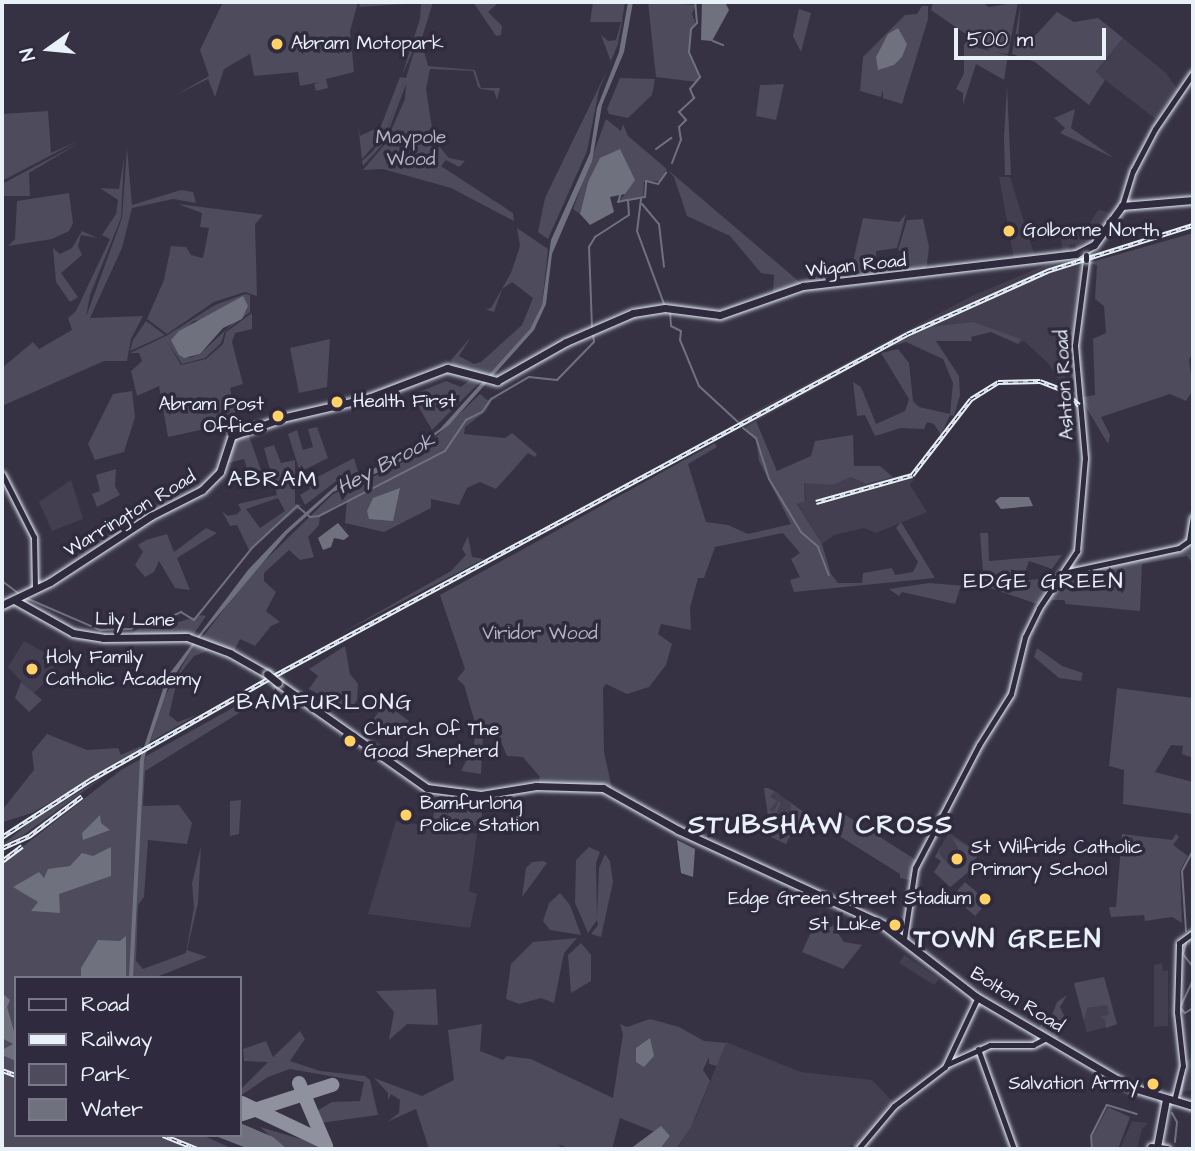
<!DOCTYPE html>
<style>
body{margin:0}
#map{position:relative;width:1195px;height:1151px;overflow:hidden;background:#363244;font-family:"Architects Daughter",sans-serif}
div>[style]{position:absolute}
.built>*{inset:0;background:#433f51;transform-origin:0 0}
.green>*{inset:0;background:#4d4b5c;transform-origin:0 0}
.water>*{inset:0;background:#70717f}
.stream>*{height:2px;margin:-1px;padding:0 1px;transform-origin:1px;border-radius:1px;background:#70717f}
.runway>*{height:14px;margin:-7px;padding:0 7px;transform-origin:7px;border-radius:7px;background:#8f929e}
.roads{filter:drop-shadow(0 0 2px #e8f1f8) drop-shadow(0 0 2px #e8f1f8)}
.secondary>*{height:5px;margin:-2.5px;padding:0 2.5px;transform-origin:2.5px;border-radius:2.5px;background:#2f2a3d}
.primary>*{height:7px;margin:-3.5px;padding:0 3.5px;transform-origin:3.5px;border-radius:3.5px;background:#2f2a3d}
.rail>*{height:4.5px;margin-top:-2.25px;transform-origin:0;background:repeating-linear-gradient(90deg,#2f2a3d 0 5px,#e8f1f8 0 10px);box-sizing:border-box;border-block:2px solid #e8f1f8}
.bridges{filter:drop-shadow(0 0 2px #e8f1f8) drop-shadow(0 0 2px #e8f1f8)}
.secondary-bridge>*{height:5px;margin:-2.5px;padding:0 2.5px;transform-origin:2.5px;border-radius:2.5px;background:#2f2a3d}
.primary-bridge>*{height:7px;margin:-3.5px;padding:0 3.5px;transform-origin:3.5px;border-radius:3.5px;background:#2f2a3d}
.dots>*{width:19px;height:19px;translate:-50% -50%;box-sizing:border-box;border:4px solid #2f2a3d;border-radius:50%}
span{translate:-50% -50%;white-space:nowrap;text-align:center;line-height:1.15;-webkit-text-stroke:7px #2f2a3d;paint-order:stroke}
.poi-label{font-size:19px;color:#e8f1f8}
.left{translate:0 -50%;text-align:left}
.right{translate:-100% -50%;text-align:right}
.park-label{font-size:19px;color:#b2b7c1}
.street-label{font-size:19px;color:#e8f1f8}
.water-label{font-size:21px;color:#b2b7c2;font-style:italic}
.quarter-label{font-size:23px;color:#e8f1f8;letter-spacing:2px}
.district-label{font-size:26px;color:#e8f1f8;font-weight:700;letter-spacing:2px}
.frame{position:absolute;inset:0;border:4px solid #e8f1f8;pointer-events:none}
.legend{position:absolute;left:14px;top:976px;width:228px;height:161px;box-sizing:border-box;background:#2f2a3d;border:2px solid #797a88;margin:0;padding:9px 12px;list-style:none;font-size:21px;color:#e8f1f8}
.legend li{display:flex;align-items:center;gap:14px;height:35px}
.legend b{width:35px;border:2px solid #797a88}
.north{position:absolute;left:14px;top:14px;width:70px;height:70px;-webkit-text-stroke:5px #2f2a3d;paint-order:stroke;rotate:255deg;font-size:19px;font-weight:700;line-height:28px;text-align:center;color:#e8f1f8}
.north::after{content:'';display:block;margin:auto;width:24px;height:32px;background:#e8f1f8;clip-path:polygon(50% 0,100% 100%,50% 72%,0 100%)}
.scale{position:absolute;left:954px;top:28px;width:152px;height:32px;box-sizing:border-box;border:4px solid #e8f1f8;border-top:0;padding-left:9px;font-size:21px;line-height:24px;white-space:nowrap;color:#e8f1f8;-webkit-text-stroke:5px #2f2a3d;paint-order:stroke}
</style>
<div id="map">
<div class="built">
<i style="clip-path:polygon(1123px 38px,1166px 73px,1178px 90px,1157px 120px,1096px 73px)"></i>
<i style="clip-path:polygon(999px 177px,1010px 177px,1035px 257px,1014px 259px)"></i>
<i style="clip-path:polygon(1098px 210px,1113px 213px,1090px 245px,1077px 251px,1075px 244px,1069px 245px,1069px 252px,1063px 253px,1060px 234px,1082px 223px,1088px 226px)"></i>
<i style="clip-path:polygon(1082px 255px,1073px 339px,1076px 366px,1061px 369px,1078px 399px,1081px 416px,1049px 364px,1024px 341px,1018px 344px,991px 331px,945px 328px,889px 347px,743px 429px,738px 420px,972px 296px,1065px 257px)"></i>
<i style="clip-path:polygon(906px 474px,914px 479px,910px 485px,927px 512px,876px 533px,864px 528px,834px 535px,822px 544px,797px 503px,806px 500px,804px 482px,833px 485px,851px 477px,866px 484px)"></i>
<i style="clip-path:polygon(71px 480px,83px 519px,52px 531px,39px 502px)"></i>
<i style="clip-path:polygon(24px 641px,58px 660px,49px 678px,33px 694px,8px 667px)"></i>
<i style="clip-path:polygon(764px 788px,773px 790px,813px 819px,807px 832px,795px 826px,786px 844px,771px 837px)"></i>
<i style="clip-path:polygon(396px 821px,477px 834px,469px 891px,477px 894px,470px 928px,368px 914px)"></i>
<i style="clip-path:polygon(949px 832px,979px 853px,967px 873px,951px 887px,934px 872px,941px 861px,935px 857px)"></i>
<i style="clip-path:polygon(904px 955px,923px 968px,939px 979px,934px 985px,899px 963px)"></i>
<i style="clip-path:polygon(1162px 963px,1163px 971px,1168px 970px,1168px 1026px,1154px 1027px,1154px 965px)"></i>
<i style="left:1104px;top:977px;width:49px;height:31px;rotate:75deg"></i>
<i style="clip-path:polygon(726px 1042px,801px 1072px,872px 1080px,894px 1103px,857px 1149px,851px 1145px,848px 1149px,677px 1149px,696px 1117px)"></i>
<i style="clip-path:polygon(1193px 1059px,1193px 1090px,1181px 1092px,1185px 1060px)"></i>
<i style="clip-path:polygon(1132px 1121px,1148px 1123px,1142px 1129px,1137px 1149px,1120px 1149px)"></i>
</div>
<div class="green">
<i style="clip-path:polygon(223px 2px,358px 2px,350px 31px,354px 72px,326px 79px,328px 88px,316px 91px,314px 84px,319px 82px,300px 86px,298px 72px,254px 76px,250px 54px,224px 69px,215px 97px,208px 79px,174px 96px,209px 76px,200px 50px)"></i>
<i style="clip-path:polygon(361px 2px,433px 2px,421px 41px,428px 66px,475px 70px,481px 88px,500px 88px,497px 100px,494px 91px,481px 89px,478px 87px,473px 71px,430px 69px,426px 89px,434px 140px,449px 158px,465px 161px,459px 167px,446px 160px,441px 166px,513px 213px,514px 221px,451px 188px,383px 169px,363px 170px,385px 144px,405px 99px,406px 84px,384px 143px,363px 166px,362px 161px,372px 152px,386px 133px,405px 79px,386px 132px,362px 159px,358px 124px,360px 136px,381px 126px,400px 77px,406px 78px,417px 42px,402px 75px,420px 19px,421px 3px,359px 7px)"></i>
<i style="clip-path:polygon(473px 2px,499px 2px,488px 12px,502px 26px,501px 35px,496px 36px)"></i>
<i style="clip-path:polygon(593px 2px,625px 2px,622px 21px,618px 44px,599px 90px,587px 151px,548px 239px,538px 232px,545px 198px,611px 62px,601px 35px,608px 41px,616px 40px,621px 22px,590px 22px)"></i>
<i style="clip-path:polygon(648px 2px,696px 5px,692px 14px,696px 24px,691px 29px,689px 52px,699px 74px,697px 82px,656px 77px)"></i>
<i style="clip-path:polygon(933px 2px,982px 2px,989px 7px,1018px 2px,1008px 54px,994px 52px,1008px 55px,1004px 80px,976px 64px,963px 105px,963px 93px,956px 89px,964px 73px,964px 45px,967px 41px,979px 48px,990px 51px,931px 10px)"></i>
<i style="clip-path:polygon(1021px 3px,1018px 38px,1032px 39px,1057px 12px,1074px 22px,1098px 18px,1123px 38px,1096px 72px,1105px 80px,1089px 105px,1035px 62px,1012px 54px)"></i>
<i style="clip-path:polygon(922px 6px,928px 6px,928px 19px,902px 104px,883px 98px,883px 90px,881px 97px,860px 91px,863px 57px,905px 15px,917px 14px)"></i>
<i style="clip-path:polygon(799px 9px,811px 13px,801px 52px,793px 36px)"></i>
<i style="clip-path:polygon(620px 78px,655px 79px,652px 95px,628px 118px,609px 114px,607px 109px)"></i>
<i style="clip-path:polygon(784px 84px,776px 120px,756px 116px,760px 85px)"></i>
<i style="clip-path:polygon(1007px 86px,1011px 175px,1005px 175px,1004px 138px)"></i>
<i style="clip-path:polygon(1075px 109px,1071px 128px,1114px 158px,1060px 133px,1065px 128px,1054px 118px)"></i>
<i style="clip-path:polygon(48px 111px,51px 153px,78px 141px,2px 181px,2px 114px)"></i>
<i style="clip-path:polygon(606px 119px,621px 131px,623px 124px,628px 136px,802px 284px,773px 296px,774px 275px,761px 273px,730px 236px,687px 216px,674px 177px,667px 169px,661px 181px,644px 182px,643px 198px,618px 202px,625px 194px,588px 182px,580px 214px,573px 209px)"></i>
<i style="clip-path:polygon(79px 143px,29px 173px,30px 196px,2px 196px,2px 184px)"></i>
<i style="clip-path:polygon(127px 148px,132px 205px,181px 190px,193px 192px,196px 203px,173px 199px,132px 208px,122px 248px,90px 318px,143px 316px,131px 339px,127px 361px,104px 361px,2px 406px,2px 368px,33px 342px,39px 349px,72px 330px,68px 318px,76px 311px,110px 239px,102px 235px,116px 214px,118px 200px,100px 188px,119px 189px,124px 158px,121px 218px,90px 295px,86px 317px,122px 218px)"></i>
<i style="clip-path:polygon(69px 193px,73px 223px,69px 231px,52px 239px,8px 246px,15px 239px,17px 201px)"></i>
<i style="clip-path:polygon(178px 204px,263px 215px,255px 224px,257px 296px,245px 292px,214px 302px,167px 334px,147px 319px,164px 280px,171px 246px,186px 247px,191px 255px,203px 258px,209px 228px,200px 227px,202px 213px)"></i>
<i style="clip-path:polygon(906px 214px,897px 248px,876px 251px,876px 276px,866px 278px,852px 266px,863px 218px,899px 222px)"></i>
<i style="clip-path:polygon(923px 219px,929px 247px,926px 272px,897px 276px,903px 252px,898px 250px,907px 220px)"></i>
<i style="clip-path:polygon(517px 228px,548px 249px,542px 305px,530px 329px,489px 379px,454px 367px,451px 360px,471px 337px,459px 356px,474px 364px,481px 362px,522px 325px,533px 298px,512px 282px,502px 289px,494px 312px,485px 309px,491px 308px,511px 273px,520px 246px)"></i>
<i style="clip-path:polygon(82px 231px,97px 238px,81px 235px,78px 246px,82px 255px,61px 273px,78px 297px,70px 302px,56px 282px,53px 248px,60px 254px,72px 248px)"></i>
<i style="clip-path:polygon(1193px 233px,1193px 350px,1189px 360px,1193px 390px,1186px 401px,1170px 394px,1101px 417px,1110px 435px,1108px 444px,1083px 402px,1083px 397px,1095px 395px,1093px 339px,1106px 333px,1104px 306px,1095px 299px,1097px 265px,1088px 263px)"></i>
<i style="clip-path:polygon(evenodd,245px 294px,250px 295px,250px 312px,225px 331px,221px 343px,205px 358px,182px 364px,168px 343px,181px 365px,206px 359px,223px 344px,226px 332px,252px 313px,252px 329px,235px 333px,232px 342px,243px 384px,230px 388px,236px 417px,221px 423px,219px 431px,209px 428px,168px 437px,159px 386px,137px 396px,131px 371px,142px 361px,139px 353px,130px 353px,166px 336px,215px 305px,245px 294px,248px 309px,200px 354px,189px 358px,171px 340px,194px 321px,248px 309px)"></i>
<i style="clip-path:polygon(146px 321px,165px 335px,130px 351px,133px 340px)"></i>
<i style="clip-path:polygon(973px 322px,1021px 339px,1018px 344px,991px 332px,971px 337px,972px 341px,936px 341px,959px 376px,960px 395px,954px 416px,950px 415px,941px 435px,934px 424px,927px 422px,924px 429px,901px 428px,875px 436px,865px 415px,857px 416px,853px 382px,861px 387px,876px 424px,905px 411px,909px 399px,881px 353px,898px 349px,909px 363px,913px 401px,919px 407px,950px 414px,953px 383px,943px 359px,906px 342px,889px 347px,930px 327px)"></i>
<i style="clip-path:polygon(330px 339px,327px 387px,299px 393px,290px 348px)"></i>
<i style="clip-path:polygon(473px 377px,482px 380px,432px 430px,412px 395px,446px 381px,461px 387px)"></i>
<i style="clip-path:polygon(132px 391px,135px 417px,124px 452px,95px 460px,88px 444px,113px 394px)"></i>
<i style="clip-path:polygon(480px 394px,487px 400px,502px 397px,492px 400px,486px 411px,465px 427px,464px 434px,505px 438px,512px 433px,537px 454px,535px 457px,528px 453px,496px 489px,480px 482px,467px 488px,459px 505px,431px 499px,431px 508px,384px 532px,345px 523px,347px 500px,320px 515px,319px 525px,308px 537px,314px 557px,300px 560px,289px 550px,264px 573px,264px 581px,276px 592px,266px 611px,280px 622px,271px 626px,255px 646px,240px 639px,233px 653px,202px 638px,250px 575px,333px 494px,393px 468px,422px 450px)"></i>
<i style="clip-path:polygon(756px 421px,777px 471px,811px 456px,815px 441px,853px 435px,854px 466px,880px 466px,893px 477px,866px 484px,851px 477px,833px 485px,804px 483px,805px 501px,797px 504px,822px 544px,831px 574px,838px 583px,862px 583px,863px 573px,892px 568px,895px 575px,913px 572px,918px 562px,896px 528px,901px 522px,935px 578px,794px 592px,790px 580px,800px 577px,791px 559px,800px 553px,783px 533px,715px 547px,704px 578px,698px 578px,690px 608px,691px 630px,661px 624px,658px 634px,672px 644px,666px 665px,649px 687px,627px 694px,606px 684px,603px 688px,604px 752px,613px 793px,579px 784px,538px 785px,540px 777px,523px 757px,507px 756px,496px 730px,483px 735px,481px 774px,461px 771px,474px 745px,476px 726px,464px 685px,457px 679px,465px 669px,440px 595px,715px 443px,717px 447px,688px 464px,706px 522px,728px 525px,748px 534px,791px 524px,759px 461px,756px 440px,743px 429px)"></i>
<i style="clip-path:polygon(317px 427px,328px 458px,300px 472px,288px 434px,297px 430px,303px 450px,313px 447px,308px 429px)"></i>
<i style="clip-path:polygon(248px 433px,261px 470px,249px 476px,244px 459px,224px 464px,233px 437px)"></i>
<i style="clip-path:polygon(evenodd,274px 445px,281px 463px,295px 460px,295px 504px,302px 505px,249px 550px,237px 525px,230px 526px,222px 511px,228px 516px,237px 514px,241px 510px,238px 504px,277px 495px,264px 448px,274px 445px,278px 498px,285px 511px,260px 528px,246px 509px,278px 498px)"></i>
<i style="clip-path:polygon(354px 458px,358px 472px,335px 482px,305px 505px,300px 495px,310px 489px,308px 482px)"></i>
<i style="clip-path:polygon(116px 469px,115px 486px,120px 495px,97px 507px,92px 494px,100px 491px,96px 475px)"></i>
<i style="clip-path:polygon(206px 528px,217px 533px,177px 558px,190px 590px,175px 588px,159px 561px,154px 572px,145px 577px,135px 565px,143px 552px,138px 545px,146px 540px,167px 534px,174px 552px)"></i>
<i style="clip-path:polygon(980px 533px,988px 533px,989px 561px,1062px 555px,1052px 569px,1029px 561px,1022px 581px,1056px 577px,1037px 604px,984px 586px)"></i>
<i style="clip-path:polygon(468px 536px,472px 557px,484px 559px,340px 634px,451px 571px,466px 555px,462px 549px)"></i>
<i style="clip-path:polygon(1190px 542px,1193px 564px,1187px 556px,1142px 564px,1140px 611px,1066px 604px,1064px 600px,1051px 600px,1041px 610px,1064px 575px,1148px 557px)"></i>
<i style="clip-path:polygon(929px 583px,966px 586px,960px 588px,955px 604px,902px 592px,899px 596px,889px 589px)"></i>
<i style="clip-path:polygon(202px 615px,206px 616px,193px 635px,131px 635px,143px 624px,155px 629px)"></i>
<i style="clip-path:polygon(196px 642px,215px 648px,194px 656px,178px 676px,169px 715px,178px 722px,197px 715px,150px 742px,165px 696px)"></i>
<i style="clip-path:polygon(345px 646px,350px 674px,358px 684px,357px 700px,350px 711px,309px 689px,318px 676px,309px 669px)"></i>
<i style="clip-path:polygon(1037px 648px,1062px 666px,1083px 673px,1081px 681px,1059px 678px,1034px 657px)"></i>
<i style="clip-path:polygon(21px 682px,42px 700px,29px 712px,15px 698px)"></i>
<i style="clip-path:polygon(1117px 688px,1193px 698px,1193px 758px,1182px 754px,1183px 746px,1171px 745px,1155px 772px,1193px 782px,1193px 814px,1123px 804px,1124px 770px,1109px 766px)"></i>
<i style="clip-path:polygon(385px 703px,409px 721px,397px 734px,386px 726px,383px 729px,382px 723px,376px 724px,379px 731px,369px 725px)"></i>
<i style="clip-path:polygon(238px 705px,244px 710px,145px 771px,143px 806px,179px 805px,192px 823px,187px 844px,148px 840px,144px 897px,138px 905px,136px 961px,143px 969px,186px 953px,194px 907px,192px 883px,201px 846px,198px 903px,187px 950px,207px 957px,154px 978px,16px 978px,16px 1135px,202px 1135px,233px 1149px,2px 1149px,2px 863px,121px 770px)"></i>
<i style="clip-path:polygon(47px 734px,87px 750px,118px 748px,121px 755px,141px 746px,142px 749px,32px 813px,3px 822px,3px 809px,34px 770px,32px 752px)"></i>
<i style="clip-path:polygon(105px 776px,22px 836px,2px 845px,33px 820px)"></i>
<i style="clip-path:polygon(764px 788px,768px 788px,781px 795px,774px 792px,770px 797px,777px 801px,769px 810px,774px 812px,778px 802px,781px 802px,775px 817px,790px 818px,791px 804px,784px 798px,813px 819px,807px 832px,795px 826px,786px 844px,771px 837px)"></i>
<i style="clip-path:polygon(241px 800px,239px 834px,230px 836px,230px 801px)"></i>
<i style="left:435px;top:801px;width:48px;height:20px;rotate:6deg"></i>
<i style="clip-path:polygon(844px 814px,916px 860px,910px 880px,900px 878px,900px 874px,833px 832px)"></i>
<i style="clip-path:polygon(1122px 834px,1172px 840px,1176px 834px,1179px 837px,1173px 845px,1188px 856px,1180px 871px,1182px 923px,1172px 917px,1145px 921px,1144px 915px,1111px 917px,1109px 907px,1116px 907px)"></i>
<i style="clip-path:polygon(952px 837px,979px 853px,967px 873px,950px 887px,934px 872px,941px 861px,935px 857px,941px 845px,939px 853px,948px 864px,958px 848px)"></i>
<i style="clip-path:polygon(589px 847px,600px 852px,596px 863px,597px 918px,599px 868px,605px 854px,610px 861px,613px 882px,601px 937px,591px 934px,598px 925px,597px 920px,588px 933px,575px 903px,576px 860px)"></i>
<i style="clip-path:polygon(544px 861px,547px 863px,522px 897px,526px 868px,532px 862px)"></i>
<i style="left:965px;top:882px;width:30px;height:19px;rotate:41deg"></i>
<i style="clip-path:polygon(560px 893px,570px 905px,581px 935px,550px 930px,543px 921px,549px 903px)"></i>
<i style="clip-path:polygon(822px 908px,816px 927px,827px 932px,831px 923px,844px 942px,862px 945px,843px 969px,802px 952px)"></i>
<i style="clip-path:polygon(577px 938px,564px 953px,554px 1003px,541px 998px,519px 1004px,506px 999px,511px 964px,533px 942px)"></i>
<i style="clip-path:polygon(581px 943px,591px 955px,591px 981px,571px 993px,568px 955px)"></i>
<i style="clip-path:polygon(1104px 977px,1117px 1024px,1106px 1028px,1105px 1019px,1099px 1017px,1109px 1015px,1107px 1005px,1087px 1008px,1084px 1020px,1074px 983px)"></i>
<i style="clip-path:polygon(436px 989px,438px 1025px,407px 1024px,389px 1040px,394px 1012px,376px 991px)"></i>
<i style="clip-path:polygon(1067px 995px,1060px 1007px,1067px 1022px,1055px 1043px,1038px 1030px,1043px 1021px,1049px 1023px,1057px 1002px)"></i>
<i style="clip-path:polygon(650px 1019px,679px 1027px,704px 1041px,726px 1043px,717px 1066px,709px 1064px,709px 1057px,703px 1070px,710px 1081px,691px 1127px,676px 1149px,660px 1149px,670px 1136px,658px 1128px,655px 1132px,620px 1118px,612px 1149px,570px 1149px,558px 1144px,564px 1149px,429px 1149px,416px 1109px,387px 1122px,399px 1113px,400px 1100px,391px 1094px,388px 1100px,388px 1093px,374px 1078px,422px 1096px,454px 1080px,448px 1030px,482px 1024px,480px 1051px,503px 1060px,507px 1056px,531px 1059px,613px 1098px,623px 1034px,620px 1024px,627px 1027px)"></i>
<i style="clip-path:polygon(300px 1031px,305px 1039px,290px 1061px,320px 1071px,365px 1076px,370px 1080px,378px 1115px,320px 1123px,315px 1112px,332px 1102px,360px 1101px,364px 1082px,290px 1069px,268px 1077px,240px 1096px,240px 1090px,268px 1062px,244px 1061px,243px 1049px,266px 1041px,273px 1057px)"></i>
<i style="clip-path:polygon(1108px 1107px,1130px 1117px,1118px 1149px,1093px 1149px,1092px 1137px)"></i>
<i style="clip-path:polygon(260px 1127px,321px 1145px,323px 1149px,283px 1148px)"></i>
</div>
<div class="water">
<i style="clip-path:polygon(628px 2px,633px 2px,624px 52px,602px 105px,592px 161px,552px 254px,546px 304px,534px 330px,449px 425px,397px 464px,333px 492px,287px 534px,199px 638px,169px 684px,144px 759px,133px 978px,129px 978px,140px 759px,167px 677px,248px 570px,285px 531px,340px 482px,395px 460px,440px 429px,530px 329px,542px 305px,551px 240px,590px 153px,597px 108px,619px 52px)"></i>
<i style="clip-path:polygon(702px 2px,725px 2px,729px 10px,712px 41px,701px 40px)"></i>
<i style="clip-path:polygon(898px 28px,907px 44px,902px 57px,894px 65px,878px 70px,876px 57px,888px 34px)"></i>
<i style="clip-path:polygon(620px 149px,635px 180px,625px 194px,610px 197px,614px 212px,590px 225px,580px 214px,588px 182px,600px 158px)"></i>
<i style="clip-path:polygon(243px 296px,248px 306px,242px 319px,223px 328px,200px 354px,184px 358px,179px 355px,171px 340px,179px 331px)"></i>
<i style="clip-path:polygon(400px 488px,393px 521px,369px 519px,367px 511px,373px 498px)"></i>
<i style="clip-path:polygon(1000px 497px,1029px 497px,1033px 506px,1001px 509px,995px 501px)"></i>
<i style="clip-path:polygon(338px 523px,349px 536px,344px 540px,334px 538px,331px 547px,323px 550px,318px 538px)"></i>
<i style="clip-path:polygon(100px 815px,101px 823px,110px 830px,83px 840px,82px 833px)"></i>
<i style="clip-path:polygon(677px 840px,695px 849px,693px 877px,681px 873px)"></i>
<i style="clip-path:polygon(111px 847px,111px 876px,59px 894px,60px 913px,31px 911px,38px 902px,13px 887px,39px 872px,44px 878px,48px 869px,70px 866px,82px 853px,93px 856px)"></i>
<i style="clip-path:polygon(126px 936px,126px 978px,81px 978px,81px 968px,98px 940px,120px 941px)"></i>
<i style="clip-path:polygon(2px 993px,10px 1000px,7px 1007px,16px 1038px,16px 1061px,2px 1055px,2px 1050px,13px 1044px,2px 1038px)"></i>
<i style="clip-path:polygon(650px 1038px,654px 1056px,644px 1067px,636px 1062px,636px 1048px)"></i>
<i style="clip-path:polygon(240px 1123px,273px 1137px,287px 1149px,249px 1149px,213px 1135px,240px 1135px)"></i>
<i style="clip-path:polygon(661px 1126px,670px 1136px,660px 1149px,630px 1149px)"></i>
</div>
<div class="stream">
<i style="left:713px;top:41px;width:11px;rotate:22deg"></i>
<i style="left:656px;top:149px;width:19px;rotate:-36deg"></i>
<i style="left:672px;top:163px;width:25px;rotate:-69deg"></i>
<i style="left:681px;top:140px;width:13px;rotate:-99deg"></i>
<i style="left:679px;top:127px;width:10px;rotate:-45deg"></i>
<i style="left:686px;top:120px;width:11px;rotate:-131deg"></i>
<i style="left:679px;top:112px;width:21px;rotate:-43deg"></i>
<i style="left:694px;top:98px;width:10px;rotate:-114deg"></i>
<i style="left:690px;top:89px;width:16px;rotate:-50deg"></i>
<i style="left:700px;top:77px;width:27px;rotate:-114deg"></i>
<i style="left:689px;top:52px;width:23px;rotate:-85deg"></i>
<i style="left:691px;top:29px;width:8px;rotate:-45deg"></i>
<i style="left:697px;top:23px;width:21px;rotate:-95deg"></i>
<i style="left:621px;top:193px;width:9px;rotate:108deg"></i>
<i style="left:618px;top:202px;width:9px;rotate:-13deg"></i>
<i style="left:641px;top:199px;width:32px;rotate:97deg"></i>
<i style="left:637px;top:231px;width:78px;rotate:69.7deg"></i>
<i style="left:642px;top:204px;width:26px;rotate:50deg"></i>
<i style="left:659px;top:224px;width:43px;rotate:83.4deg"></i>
<i style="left:670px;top:311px;width:15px;rotate:86deg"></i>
<i style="left:671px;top:326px;width:11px;rotate:27deg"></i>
<i style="left:681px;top:331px;width:9px;rotate:96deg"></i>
<i style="left:680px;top:340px;width:50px;rotate:67.6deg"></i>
<i style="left:699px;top:386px;width:53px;rotate:42.7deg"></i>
<i style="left:592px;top:328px;width:81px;rotate:-92.1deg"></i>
<i style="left:589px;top:247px;width:12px;rotate:-59deg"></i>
<i style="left:595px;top:237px;width:40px;rotate:-32.9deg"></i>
<i style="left:629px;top:215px;width:15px;rotate:-94deg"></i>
<i style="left:628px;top:200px;width:17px;rotate:-10deg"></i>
<i style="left:645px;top:197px;width:16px;rotate:-86deg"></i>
<i style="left:646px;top:181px;width:12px;rotate:14deg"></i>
<i style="left:658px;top:184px;width:14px;rotate:-54deg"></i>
<i style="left:743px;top:428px;width:16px;rotate:38deg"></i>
<i style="left:756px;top:438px;width:43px;rotate:72.4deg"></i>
<i style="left:769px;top:479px;width:62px;rotate:58.9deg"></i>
<i style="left:801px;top:532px;width:23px;rotate:41deg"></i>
<i style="left:818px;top:547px;width:30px;rotate:69deg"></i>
<i style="left:2px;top:581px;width:20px;rotate:37deg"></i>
<i style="left:26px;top:598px;width:81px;rotate:23.4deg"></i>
<i style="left:100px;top:630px;width:31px;rotate:-2deg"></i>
<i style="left:131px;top:629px;width:23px;rotate:-34deg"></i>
<i style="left:150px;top:616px;width:16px;rotate:11deg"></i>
<i style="left:166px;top:619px;width:17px;rotate:-25deg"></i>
<i style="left:181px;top:612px;width:15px;rotate:32deg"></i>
<i style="left:194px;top:620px;width:92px;rotate:-51.1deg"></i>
<i style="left:252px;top:548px;width:62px;rotate:-43deg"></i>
<i style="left:297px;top:506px;width:17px;rotate:40deg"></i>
<i style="left:310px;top:517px;width:9px;rotate:-6deg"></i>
<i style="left:319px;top:516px;width:142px;rotate:-27.3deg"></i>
<i style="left:445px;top:451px;width:37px;rotate:-56deg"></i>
<i style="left:466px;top:420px;width:18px;rotate:-27deg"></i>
<i style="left:482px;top:412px;width:16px;rotate:-55deg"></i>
<i style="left:491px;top:399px;width:44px;rotate:-30.1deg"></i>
<i style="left:529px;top:377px;width:28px;rotate:6deg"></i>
<i style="left:557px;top:380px;width:53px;rotate:-45.8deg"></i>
<i style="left:594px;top:342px;width:8px;rotate:-97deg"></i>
<i style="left:1186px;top:931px;width:60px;rotate:-93.8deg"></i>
<i style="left:1182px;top:871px;width:24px;rotate:-62deg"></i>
<i style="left:1187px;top:940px;width:15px;rotate:106deg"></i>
<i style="left:1183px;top:954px;width:16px;rotate:52deg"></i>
<i style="left:1193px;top:980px;width:31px;rotate:115deg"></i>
<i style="left:1180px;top:1008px;width:7px;rotate:45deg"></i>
<i style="left:1185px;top:1013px;width:9px;rotate:-32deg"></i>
<i style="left:1193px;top:1012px;width:23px;rotate:90deg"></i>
<i style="left:1181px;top:1094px;width:18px;rotate:-81deg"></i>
<i style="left:1172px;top:1113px;width:10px;rotate:61deg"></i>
<i style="left:1177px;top:1122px;width:20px;rotate:96deg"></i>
<i style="left:1092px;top:1149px;width:13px;rotate:-94deg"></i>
<i style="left:1091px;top:1136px;width:35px;rotate:-63deg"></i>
<i style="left:1107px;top:1105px;width:31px;rotate:17deg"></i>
</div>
<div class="runway">
<i style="left:299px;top:1083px;width:69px;rotate:66.8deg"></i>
<i style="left:242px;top:1103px;width:91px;rotate:25.4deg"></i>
<i style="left:242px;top:1114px;width:95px;rotate:-17.9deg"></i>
</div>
<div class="roads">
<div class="secondary">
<i style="left:1122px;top:206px;width:37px;rotate:-73deg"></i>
<i style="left:1133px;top:171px;width:47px;rotate:-62.4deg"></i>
<i style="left:1155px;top:129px;width:68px;rotate:-55.8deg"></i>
<i style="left:2px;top:474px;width:71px;rotate:63.1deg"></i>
<i style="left:34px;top:537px;width:52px;rotate:88.9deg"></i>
<i style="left:1063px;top:573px;width:119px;rotate:-12.2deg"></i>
<i style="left:1179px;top:548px;width:12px;rotate:-35deg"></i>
<i style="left:1189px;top:541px;width:24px;rotate:-81deg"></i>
<i style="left:904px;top:939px;width:72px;rotate:-81.2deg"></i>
<i style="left:915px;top:868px;width:139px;rotate:-62.5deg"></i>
<i style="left:979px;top:745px;width:60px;rotate:-57.9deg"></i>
<i style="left:1011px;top:694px;width:59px;rotate:-76.2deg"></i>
<i style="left:1025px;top:637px;width:32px;rotate:-64deg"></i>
<i style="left:1039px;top:608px;width:69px;rotate:-56.3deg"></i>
<i style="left:1077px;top:551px;width:93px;rotate:-85.1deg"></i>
<i style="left:1085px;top:458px;width:113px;rotate:-95.1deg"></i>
<i style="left:1075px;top:345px;width:86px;rotate:-82.6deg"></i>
<i style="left:978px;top:1049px;width:106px;rotate:70.2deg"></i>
<i style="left:948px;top:1064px;width:46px;rotate:-24.3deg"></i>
<i style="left:990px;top:1045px;width:43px"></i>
<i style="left:1033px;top:1045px;width:15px;rotate:-28deg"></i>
<i style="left:1174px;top:1101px;width:36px;rotate:-76deg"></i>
<i style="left:1183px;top:1066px;width:54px;rotate:-96.3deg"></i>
<i style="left:1177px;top:1012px;width:69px;rotate:-88.3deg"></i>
<i style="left:1179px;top:943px;width:17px;rotate:-36deg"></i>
<i style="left:858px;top:1149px;width:56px;rotate:-50.1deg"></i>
<i style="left:894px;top:1106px;width:64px;rotate:-37.4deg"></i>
<i style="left:945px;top:1067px;width:77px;rotate:-64.8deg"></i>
</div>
<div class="primary">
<i style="left:16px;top:601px;width:65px;rotate:29.3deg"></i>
<i style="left:73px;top:633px;width:30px;rotate:9deg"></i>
<i style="left:103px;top:638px;width:84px;rotate:-0.7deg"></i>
<i style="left:187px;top:637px;width:46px;rotate:20.4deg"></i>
<i style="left:230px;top:653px;width:43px;rotate:29.6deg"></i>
<i style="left:2px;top:605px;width:53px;rotate:-25.6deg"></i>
<i style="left:50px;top:582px;width:121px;rotate:-33.2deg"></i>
<i style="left:151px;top:516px;width:57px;rotate:-27deg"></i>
<i style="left:202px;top:490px;width:25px;rotate:-45deg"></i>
<i style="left:220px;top:472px;width:38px;rotate:-72deg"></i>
<i style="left:232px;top:436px;width:57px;rotate:-19.4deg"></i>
<i style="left:286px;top:417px;width:84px;rotate:-13deg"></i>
<i style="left:368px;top:398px;width:85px;rotate:-20.8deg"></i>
<i style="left:447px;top:368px;width:52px;rotate:14.6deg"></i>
<i style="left:497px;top:381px;width:79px;rotate:-29.5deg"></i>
<i style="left:566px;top:342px;width:73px;rotate:-23.4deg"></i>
<i style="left:633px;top:313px;width:32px;rotate:-9deg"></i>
<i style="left:665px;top:308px;width:55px;rotate:7.3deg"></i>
<i style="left:720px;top:315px;width:88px;rotate:-19.3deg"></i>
<i style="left:803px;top:286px;width:275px;rotate:-6.7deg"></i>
<i style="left:1076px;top:254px;width:20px;rotate:-27deg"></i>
<i style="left:1094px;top:245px;width:48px;rotate:-54.3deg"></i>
<i style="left:1122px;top:206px;width:71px;rotate:-4.8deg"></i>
<i style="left:278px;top:683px;width:182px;rotate:35.2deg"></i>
<i style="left:427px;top:788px;width:54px;rotate:7.4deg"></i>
<i style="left:481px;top:795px;width:56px;rotate:-9.3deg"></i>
<i style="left:536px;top:786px;width:67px;rotate:1.7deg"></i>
<i style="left:603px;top:788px;width:86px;rotate:29.2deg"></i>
<i style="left:678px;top:830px;width:225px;rotate:24.7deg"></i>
<i style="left:882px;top:924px;width:118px;rotate:37.7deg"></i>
<i style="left:975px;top:996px;width:180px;rotate:30.4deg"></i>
<i style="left:1130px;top:1087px;width:66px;rotate:16.8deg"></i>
<i style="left:1151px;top:1147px;width:16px;rotate:7deg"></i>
<i style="left:1157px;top:1147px;width:49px;rotate:-79.4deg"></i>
</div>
</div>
<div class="rail">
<i style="left:816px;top:502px;width:100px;rotate:-15.7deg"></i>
<i style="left:912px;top:475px;width:96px;rotate:-52.2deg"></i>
<i style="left:971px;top:399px;width:32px;rotate:-32deg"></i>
<i style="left:998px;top:382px;width:42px;rotate:-1.4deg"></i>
<i style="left:1040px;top:381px;width:25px;rotate:21deg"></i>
<i style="left:1063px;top:390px;width:22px;rotate:43deg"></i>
<i style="left:2px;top:837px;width:105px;rotate:-32.9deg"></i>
<i style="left:90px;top:780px;width:205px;rotate:-29.6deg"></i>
<i style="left:268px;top:679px;width:726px;rotate:-28.36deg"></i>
<i style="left:907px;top:334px;width:154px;rotate:-24.2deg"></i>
<i style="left:1047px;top:271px;width:153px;rotate:-17.5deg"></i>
<i style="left:2px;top:848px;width:30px;rotate:-24deg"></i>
<i style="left:29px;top:836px;width:66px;rotate:-37deg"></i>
<i style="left:2px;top:861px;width:25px;rotate:-37deg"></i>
<i style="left:2px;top:1070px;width:15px;rotate:20deg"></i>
<i style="left:163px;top:1135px;width:38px;rotate:22deg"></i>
</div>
<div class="bridges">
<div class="secondary-bridge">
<i style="left:1086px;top:260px;width:5px;rotate:-90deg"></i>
</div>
<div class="primary-bridge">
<i style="left:267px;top:674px;width:14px;rotate:39deg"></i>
</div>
</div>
<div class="dots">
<i style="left:277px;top:44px;background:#ffd166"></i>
<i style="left:1009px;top:231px;background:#ffd166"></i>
<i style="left:337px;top:402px;background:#ffd166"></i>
<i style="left:278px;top:416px;background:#ffd166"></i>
<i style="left:32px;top:669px;background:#ffd166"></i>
<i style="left:350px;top:741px;background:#ffd166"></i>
<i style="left:406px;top:815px;background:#ffd166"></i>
<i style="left:957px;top:859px;background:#ffd166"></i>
<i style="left:985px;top:899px;background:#ffd166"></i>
<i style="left:895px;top:925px;background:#ffd166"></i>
<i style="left:1153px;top:1084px;background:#ffd166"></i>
</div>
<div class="poi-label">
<span class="left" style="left:291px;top:44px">Abram Motopark</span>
<span class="left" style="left:1023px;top:231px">Golborne North</span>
<span class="left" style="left:353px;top:402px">Health First</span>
<span class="right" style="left:264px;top:416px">Abram Post<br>Office</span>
<span class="left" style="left:46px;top:669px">Holy Family<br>Catholic Academy</span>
<span class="left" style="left:364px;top:741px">Church Of The<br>Good Shepherd</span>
<span class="left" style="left:420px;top:815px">Bamfurlong<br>Police Station</span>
<span class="left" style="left:971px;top:859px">St Wilfrids Catholic<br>Primary School</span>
<span class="right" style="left:971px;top:899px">Edge Green Street Stadium</span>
<span class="right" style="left:881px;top:925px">St Luke</span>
<span class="right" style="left:1139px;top:1084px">Salvation Army</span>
</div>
<div class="park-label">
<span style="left:411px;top:149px">Maypole<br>Wood</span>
<span style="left:540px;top:634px">Viridor Wood</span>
</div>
<div class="street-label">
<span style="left:856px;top:266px;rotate:-6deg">Wigan Road</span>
<span style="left:1065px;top:385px;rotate:-93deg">Ashton Road</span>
<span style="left:130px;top:514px;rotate:-31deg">Warrington Road</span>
<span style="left:135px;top:620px;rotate:1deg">Lily Lane</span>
<span style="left:1017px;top:1000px;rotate:32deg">Bolton Road</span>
</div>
<div class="water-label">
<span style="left:386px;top:464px;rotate:-28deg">Hey Brook</span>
</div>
<div class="quarter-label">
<span style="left:273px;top:479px">ABRAM</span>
<span style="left:1044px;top:581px">EDGE GREEN</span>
<span style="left:325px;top:702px">BAMFURLONG</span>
</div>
<div class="district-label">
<span style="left:821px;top:826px">STUBSHAW CROSS</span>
<span style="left:1008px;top:940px">TOWN GREEN</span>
</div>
<div class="frame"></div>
<ul class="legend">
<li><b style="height:9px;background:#2f2a3d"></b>Road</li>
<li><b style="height:9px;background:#e8f1f8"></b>Railway</li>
<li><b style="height:19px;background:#4d4b5c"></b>Park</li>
<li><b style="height:19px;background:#70717f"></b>Water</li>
</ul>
<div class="north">N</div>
<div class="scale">500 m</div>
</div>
